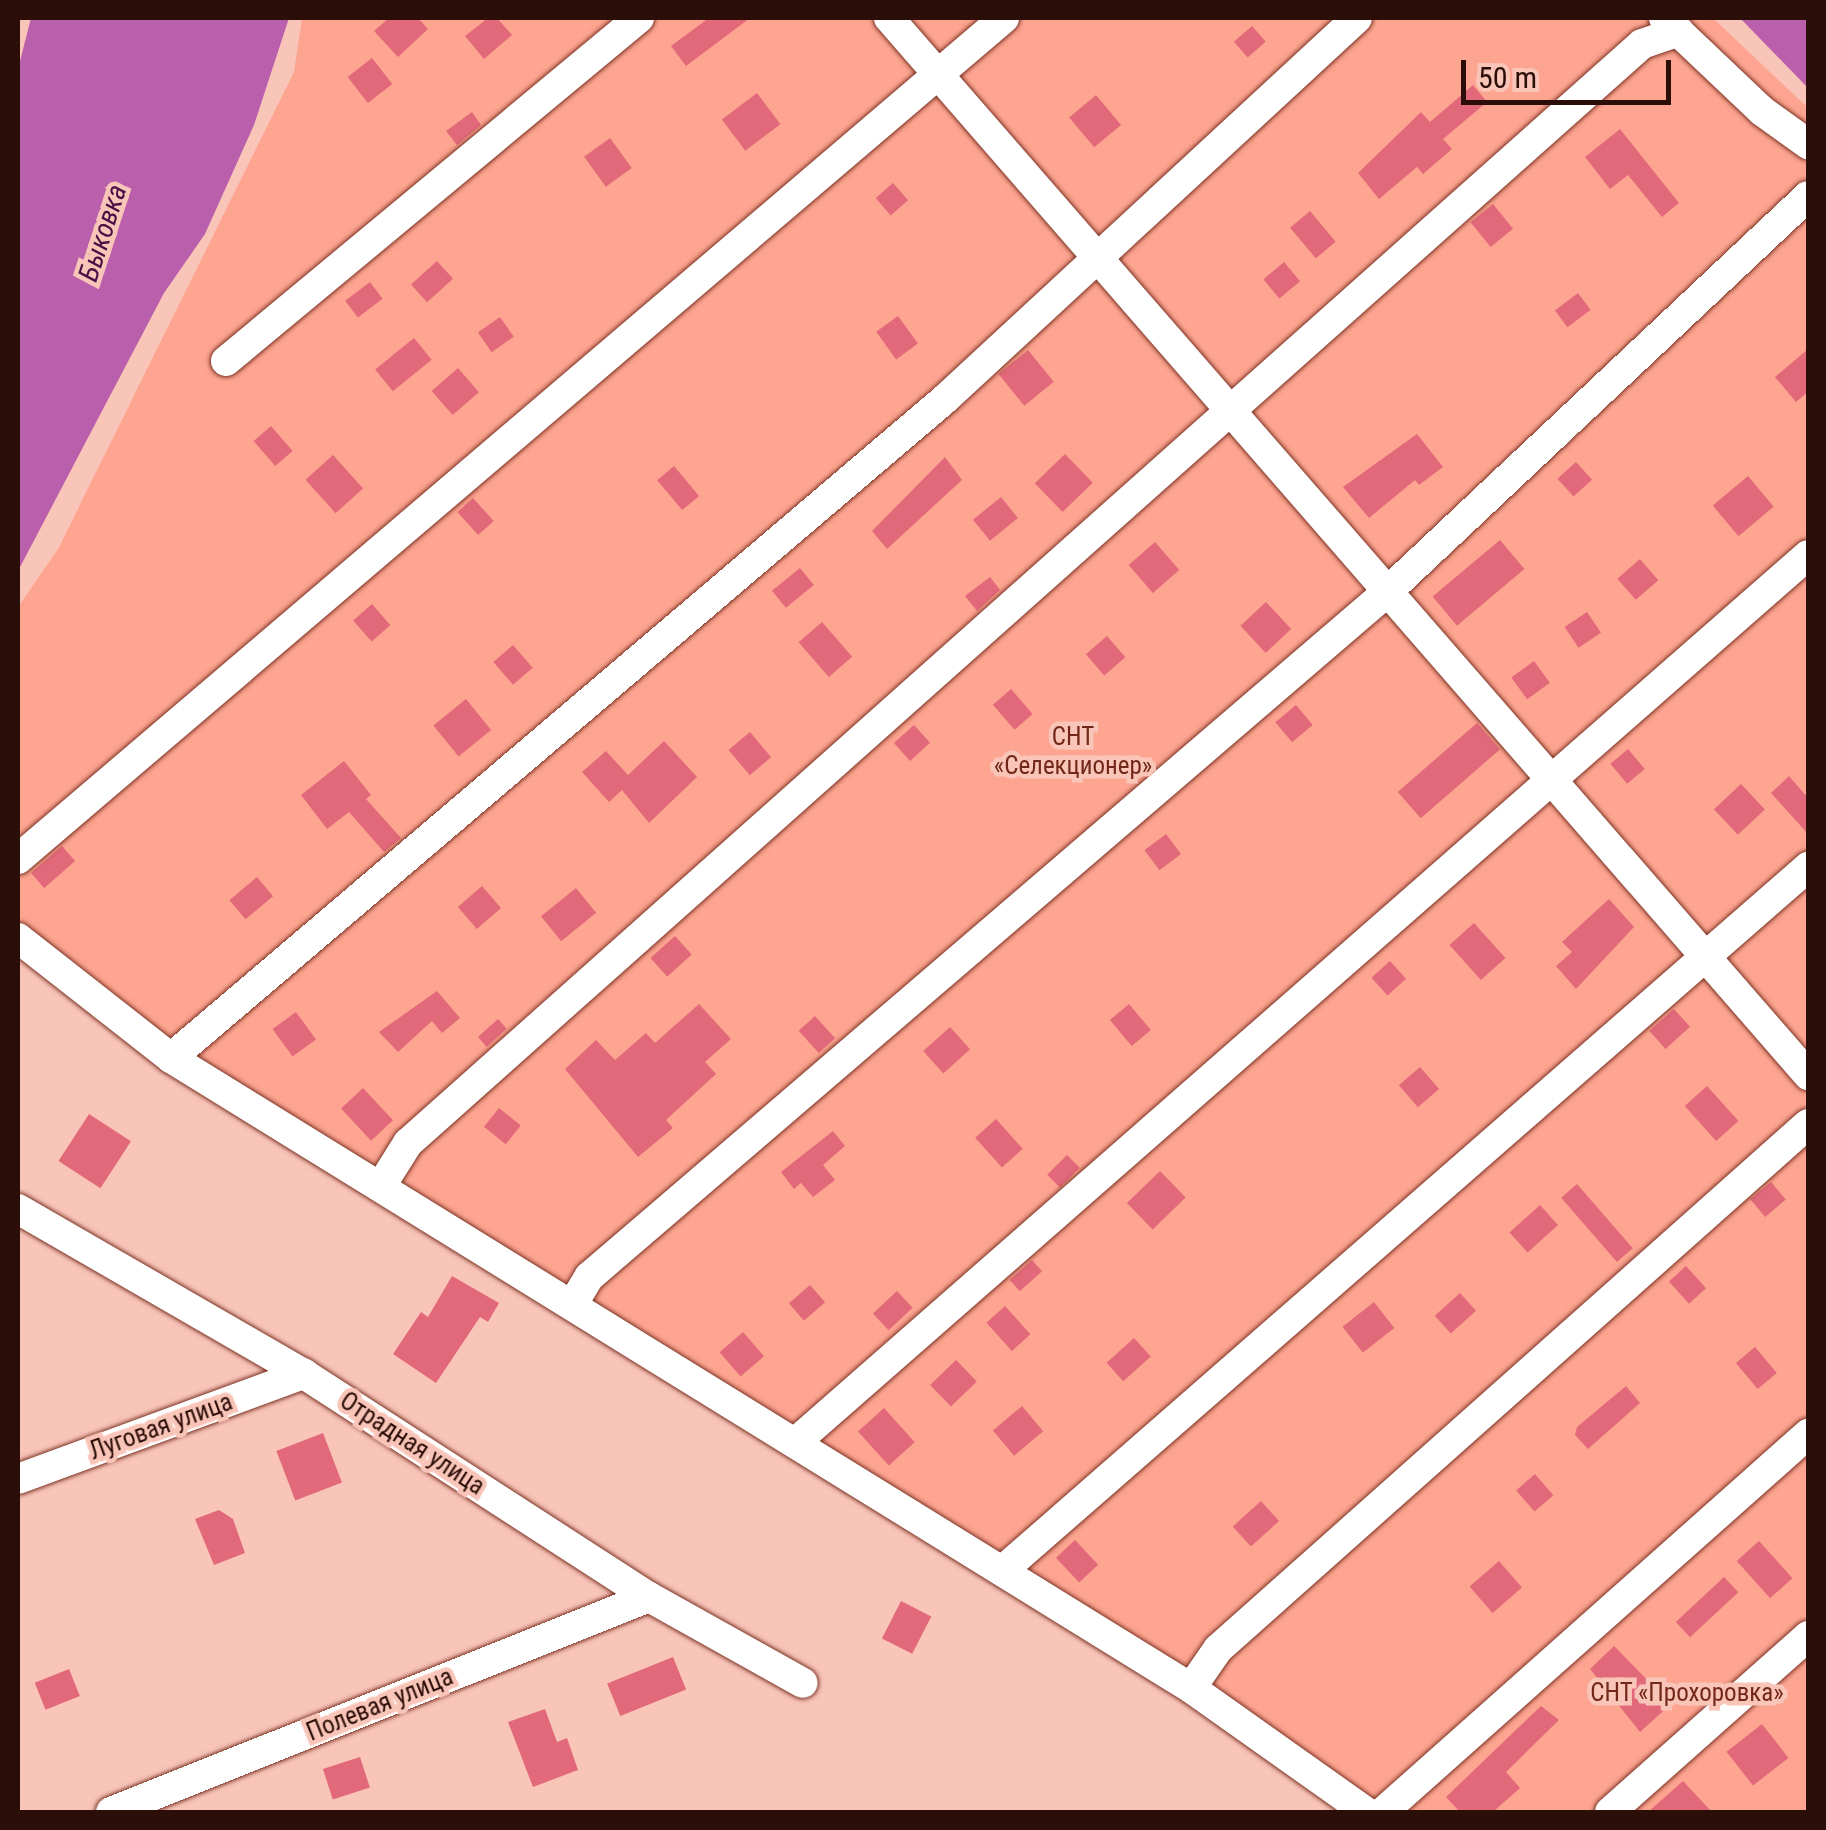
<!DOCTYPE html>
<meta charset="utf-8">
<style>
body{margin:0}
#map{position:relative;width:1826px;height:1830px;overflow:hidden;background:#f9c5b9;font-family:"Roboto Condensed",sans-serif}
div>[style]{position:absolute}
.green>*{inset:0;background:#fea591}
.water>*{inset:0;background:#ba5fac}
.building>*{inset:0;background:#e2697a;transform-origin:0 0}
.roads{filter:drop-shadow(0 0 2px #7c3425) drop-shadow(0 0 2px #7c3425)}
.minor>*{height:30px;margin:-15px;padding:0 15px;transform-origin:15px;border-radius:15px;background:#fff}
span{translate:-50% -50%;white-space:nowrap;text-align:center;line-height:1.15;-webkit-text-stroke:9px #f9c5b9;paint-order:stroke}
.park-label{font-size:25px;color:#722818}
.street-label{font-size:25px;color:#2c0e08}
.water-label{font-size:28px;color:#490e42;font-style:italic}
.frame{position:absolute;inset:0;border:20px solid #2c0e08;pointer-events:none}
.scale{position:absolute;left:1461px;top:60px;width:210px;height:45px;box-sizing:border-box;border:5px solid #2c0e08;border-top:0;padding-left:12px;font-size:30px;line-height:35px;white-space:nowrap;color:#2c0e08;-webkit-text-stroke:8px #f9c5b9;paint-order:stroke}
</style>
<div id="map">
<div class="green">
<i style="clip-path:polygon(302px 18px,1713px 18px,1808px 108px,1808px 1812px,1370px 1812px,18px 944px,18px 607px,58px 549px,294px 72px)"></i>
</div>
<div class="water">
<i style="clip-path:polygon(31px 18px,289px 18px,254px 125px,205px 234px,164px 293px,18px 571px,18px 69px)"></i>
<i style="clip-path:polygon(1740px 18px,1808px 18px,1808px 88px)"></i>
</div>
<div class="building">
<i style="clip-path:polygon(389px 18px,418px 18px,428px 29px,398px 57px,374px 31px)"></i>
<i style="clip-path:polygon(488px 18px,497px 18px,512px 35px,484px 59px,465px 36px)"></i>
<i style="clip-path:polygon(709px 18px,750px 18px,686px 66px,671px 46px)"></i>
<i style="left:1252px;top:26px;width:21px;height:24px;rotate:49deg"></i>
<i style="left:372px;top:58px;width:33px;height:31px;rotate:52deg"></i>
<i style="clip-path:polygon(1473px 85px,1487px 102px,1443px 139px,1452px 149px,1423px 174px,1417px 167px,1379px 199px,1358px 173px,1421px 112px,1430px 122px)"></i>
<i style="left:757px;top:93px;width:39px;height:44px;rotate:53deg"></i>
<i style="left:1096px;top:95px;width:39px;height:35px;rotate:50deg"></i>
<i style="clip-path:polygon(472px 112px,481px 125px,457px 145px,446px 131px)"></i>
<i style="clip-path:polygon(1620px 129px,1679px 203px,1662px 217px,1628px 175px,1610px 189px,1585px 157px)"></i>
<i style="left:610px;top:138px;width:37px;height:32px;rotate:54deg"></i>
<i style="left:893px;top:183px;width:23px;height:23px;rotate:49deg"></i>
<i style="left:1493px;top:204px;width:32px;height:29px;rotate:51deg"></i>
<i style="left:1310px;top:211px;width:40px;height:26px;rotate:50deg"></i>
<i style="left:437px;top:261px;width:24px;height:35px;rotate:48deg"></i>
<i style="left:1284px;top:262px;width:25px;height:27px;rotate:50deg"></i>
<i style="left:370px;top:282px;width:21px;height:31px;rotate:53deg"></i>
<i style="left:1578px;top:293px;width:21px;height:29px;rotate:53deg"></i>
<i style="left:898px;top:316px;width:34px;height:27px;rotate:54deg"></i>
<i style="left:500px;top:317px;width:24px;height:27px;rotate:55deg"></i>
<i style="left:414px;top:338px;width:28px;height:50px;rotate:51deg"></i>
<i style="clip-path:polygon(1808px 349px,1808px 392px,1796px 402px,1775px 377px)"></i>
<i style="left:1028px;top:350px;width:41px;height:38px;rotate:51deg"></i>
<i style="left:458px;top:368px;width:32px;height:35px;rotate:49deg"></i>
<i style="left:271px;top:426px;width:33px;height:23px;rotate:49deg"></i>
<i style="clip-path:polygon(1417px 434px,1443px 467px,1419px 485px,1415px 480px,1369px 518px,1343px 487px)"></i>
<i style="left:1065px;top:454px;width:40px;height:42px;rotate:46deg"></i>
<i style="left:333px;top:455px;width:45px;height:37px;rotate:48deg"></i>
<i style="clip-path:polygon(945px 457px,962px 480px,887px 549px,872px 531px)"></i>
<i style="left:1576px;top:462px;width:24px;height:25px;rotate:48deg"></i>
<i style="left:674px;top:466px;width:39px;height:22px;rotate:50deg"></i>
<i style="left:1748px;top:476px;width:40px;height:46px;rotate:50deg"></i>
<i style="left:1001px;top:497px;width:27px;height:36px;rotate:51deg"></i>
<i style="left:473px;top:498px;width:31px;height:21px;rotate:48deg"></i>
<i style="left:1500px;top:540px;width:38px;height:88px;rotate:50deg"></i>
<i style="left:1155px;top:542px;width:37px;height:35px;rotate:49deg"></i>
<i style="left:1640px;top:559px;width:28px;height:30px;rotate:49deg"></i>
<i style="left:800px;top:568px;width:22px;height:36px;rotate:51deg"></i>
<i style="clip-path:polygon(990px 577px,1000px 590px,977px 611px,965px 596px)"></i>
<i style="left:1266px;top:602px;width:37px;height:35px;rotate:47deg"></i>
<i style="left:372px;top:604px;width:28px;height:25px;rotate:49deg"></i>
<i style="left:1587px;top:612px;width:25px;height:27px;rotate:56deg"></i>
<i style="left:822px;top:622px;width:46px;height:31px;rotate:49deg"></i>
<i style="left:1107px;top:636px;width:28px;height:28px;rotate:49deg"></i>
<i style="left:513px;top:645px;width:30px;height:26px;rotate:49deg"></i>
<i style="left:1534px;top:661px;width:27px;height:28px;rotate:54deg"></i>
<i style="left:1011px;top:689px;width:33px;height:24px;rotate:49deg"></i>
<i style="left:466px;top:699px;width:40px;height:42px;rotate:51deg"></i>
<i style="left:1296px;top:705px;width:26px;height:27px;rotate:50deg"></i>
<i style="left:1477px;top:723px;width:35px;height:105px;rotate:49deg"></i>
<i style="left:914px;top:725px;width:24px;height:27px;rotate:48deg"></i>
<i style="left:750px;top:732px;width:33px;height:28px;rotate:50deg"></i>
<i style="clip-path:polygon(664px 741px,697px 777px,649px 823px,622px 790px,609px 802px,582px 772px,606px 751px,628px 775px)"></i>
<i style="left:1628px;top:749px;width:26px;height:23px;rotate:50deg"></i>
<i style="clip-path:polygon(344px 761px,371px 795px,366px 799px,401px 838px,384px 852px,349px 812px,327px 829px,301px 795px)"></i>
<i style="clip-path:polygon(1789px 776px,1808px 798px,1808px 834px,1771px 793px)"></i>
<i style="left:1741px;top:784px;width:35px;height:37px;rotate:47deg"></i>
<i style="left:1166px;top:834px;width:25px;height:27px;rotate:53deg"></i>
<i style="left:62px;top:846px;width:20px;height:41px;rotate:49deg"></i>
<i style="left:257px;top:877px;width:25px;height:36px;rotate:50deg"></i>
<i style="left:482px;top:886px;width:29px;height:32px;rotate:49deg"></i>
<i style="left:576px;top:888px;width:32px;height:45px;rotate:51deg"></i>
<i style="clip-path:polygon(1609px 899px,1634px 927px,1576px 989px,1556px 966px,1572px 952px,1562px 942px)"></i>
<i style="left:1474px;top:923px;width:47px;height:33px;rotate:48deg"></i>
<i style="left:675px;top:936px;width:25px;height:33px;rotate:48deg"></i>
<i style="left:1390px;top:961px;width:24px;height:25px;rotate:48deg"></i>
<i style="clip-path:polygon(437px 991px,460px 1018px,442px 1033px,432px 1021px,398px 1052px,379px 1032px)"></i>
<i style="clip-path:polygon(699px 1004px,731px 1039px,705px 1062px,716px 1074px,666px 1120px,673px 1128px,638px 1157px,565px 1069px,596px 1040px,615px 1060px,646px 1033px,655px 1043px)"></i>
<i style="left:1129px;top:1004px;width:34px;height:25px;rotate:50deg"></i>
<i style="left:1674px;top:1009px;width:24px;height:33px;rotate:48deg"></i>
<i style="left:296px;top:1012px;width:34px;height:29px;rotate:54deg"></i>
<i style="left:815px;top:1016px;width:30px;height:22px;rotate:48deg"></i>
<i style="left:498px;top:1019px;width:13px;height:27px;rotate:48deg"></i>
<i style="left:950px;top:1027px;width:30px;height:36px;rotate:48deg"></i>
<i style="left:1420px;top:1067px;width:29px;height:28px;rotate:49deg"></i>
<i style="left:1707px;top:1086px;width:47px;height:30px;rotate:48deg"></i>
<i style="left:363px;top:1088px;width:44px;height:30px;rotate:47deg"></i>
<i style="left:499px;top:1108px;width:28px;height:24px;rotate:39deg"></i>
<i style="left:89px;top:1114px;width:50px;height:56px;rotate:33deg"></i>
<i style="left:996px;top:1119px;width:40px;height:28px;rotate:48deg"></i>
<i style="clip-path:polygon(833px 1131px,845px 1146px,823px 1165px,835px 1180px,813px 1197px,801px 1183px,794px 1189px,781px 1172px)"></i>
<i style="left:1067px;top:1155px;width:18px;height:28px;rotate:45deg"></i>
<i style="left:1160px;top:1171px;width:37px;height:46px;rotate:46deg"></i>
<i style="left:1771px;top:1182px;width:23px;height:27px;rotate:50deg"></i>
<i style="left:1577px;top:1184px;width:85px;height:21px;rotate:49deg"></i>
<i style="left:1540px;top:1205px;width:27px;height:41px;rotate:48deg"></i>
<i style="left:1032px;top:1260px;width:15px;height:30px;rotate:48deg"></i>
<i style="left:1686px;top:1266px;width:30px;height:23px;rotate:48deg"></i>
<i style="clip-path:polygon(452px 1276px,499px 1303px,488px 1322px,480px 1317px,436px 1383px,393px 1354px,421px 1312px,428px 1317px)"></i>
<i style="left:810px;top:1285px;width:23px;height:28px;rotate:49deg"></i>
<i style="left:897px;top:1291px;width:23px;height:33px;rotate:47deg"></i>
<i style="left:1460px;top:1293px;width:24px;height:34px;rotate:48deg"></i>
<i style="left:1374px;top:1302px;width:33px;height:40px;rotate:52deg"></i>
<i style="left:1005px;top:1306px;width:38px;height:25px;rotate:48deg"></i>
<i style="left:743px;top:1332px;width:32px;height:31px;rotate:49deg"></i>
<i style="left:1134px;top:1338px;width:25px;height:37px;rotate:48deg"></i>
<i style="left:1755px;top:1347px;width:34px;height:25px;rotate:50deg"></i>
<i style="left:956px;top:1360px;width:30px;height:36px;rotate:46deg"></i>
<i style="clip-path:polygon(1626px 1386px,1640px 1403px,1588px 1449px,1575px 1435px,1577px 1427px)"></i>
<i style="left:1022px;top:1406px;width:33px;height:38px;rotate:50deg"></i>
<i style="left:884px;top:1408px;width:46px;height:35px;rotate:48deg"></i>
<i style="left:323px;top:1433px;width:53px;height:50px;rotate:69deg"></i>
<i style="left:1535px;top:1474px;width:28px;height:25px;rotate:49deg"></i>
<i style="left:1261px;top:1501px;width:27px;height:38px;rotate:48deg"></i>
<i style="clip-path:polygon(219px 1510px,233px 1519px,245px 1553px,214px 1565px,195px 1519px)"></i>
<i style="left:1075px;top:1540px;width:34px;height:26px;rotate:47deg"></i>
<i style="left:1759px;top:1541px;width:50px;height:30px;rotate:48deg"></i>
<i style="left:1499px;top:1561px;width:35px;height:39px;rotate:49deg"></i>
<i style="left:1724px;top:1577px;width:21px;height:66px;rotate:47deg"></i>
<i style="left:901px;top:1601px;width:34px;height:42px;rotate:27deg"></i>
<i style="clip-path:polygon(1614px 1646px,1671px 1704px,1640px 1732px,1590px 1669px)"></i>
<i style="left:673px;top:1657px;width:35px;height:71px;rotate:68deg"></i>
<i style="left:69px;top:1669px;width:29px;height:37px;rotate:68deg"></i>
<i style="clip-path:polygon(1541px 1706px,1559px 1720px,1506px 1772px,1520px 1788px,1493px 1812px,1460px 1812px,1446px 1797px)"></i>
<i style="clip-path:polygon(545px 1709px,557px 1742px,567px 1738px,578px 1770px,533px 1787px,508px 1722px)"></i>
<i style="left:1762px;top:1724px;width:43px;height:45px;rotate:52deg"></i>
<i style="left:360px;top:1757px;width:32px;height:39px;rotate:72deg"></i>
<i style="clip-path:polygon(1683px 1781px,1712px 1812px,1648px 1812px)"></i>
</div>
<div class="roads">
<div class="minor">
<i style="left:889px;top:18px;width:1401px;rotate:48.99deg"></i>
<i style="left:1664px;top:18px;width:135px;rotate:43.5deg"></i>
<i style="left:1762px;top:111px;width:57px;rotate:35.7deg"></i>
<i style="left:226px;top:361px;width:537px;rotate:-39.71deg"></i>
<i style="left:18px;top:859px;width:1296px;rotate:-40.46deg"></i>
<i style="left:18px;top:938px;width:194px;rotate:38.1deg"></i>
<i style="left:171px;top:1058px;width:1199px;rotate:31.7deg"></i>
<i style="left:1191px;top:1688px;width:214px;rotate:35.3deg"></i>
<i style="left:171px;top:1058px;width:1017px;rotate:-40.41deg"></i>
<i style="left:945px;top:399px;width:561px;rotate:-42.76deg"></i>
<i style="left:381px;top:1186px;width:51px;rotate:-57.9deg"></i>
<i style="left:408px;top:1143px;width:1652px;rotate:-41.69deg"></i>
<i style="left:1642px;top:44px;width:39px;rotate:-19deg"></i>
<i style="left:18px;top:1209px;width:330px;rotate:30deg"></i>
<i style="left:304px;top:1374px;width:411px;rotate:32.9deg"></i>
<i style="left:649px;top:1597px;width:176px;rotate:29.2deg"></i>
<i style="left:574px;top:1302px;width:29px;rotate:-59deg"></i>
<i style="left:589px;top:1277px;width:1050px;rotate:-40.64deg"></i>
<i style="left:1386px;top:593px;width:579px;rotate:-43.25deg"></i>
<i style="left:797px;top:1441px;width:1344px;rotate:-41.23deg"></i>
<i style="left:18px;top:1479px;width:305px;rotate:-20.2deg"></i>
<i style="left:1003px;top:1570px;width:1069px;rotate:-41.13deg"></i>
<i style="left:1191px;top:1688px;width:47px;rotate:-55.3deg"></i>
<i style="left:1218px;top:1649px;width:790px;rotate:-41.66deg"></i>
<i style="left:111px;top:1812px;width:579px;rotate:-21.78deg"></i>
<i style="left:1383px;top:1812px;width:569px;rotate:-41.65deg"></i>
<i style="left:1610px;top:1812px;width:265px;rotate:-41.6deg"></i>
</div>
</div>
<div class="park-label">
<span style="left:1073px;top:752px">СНТ<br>«Селекционер»</span>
<span style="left:1687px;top:1693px">СНТ «Прохоровка»</span>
</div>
<div class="street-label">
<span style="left:161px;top:1427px;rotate:-20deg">Луговая улица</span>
<span style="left:412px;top:1444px;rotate:33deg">Отрадная улица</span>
<span style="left:380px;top:1705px;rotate:-22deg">Полевая улица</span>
</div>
<div class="water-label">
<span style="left:103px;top:233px;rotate:-72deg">Быковка</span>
</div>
<div class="frame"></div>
<div class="scale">50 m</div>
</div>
